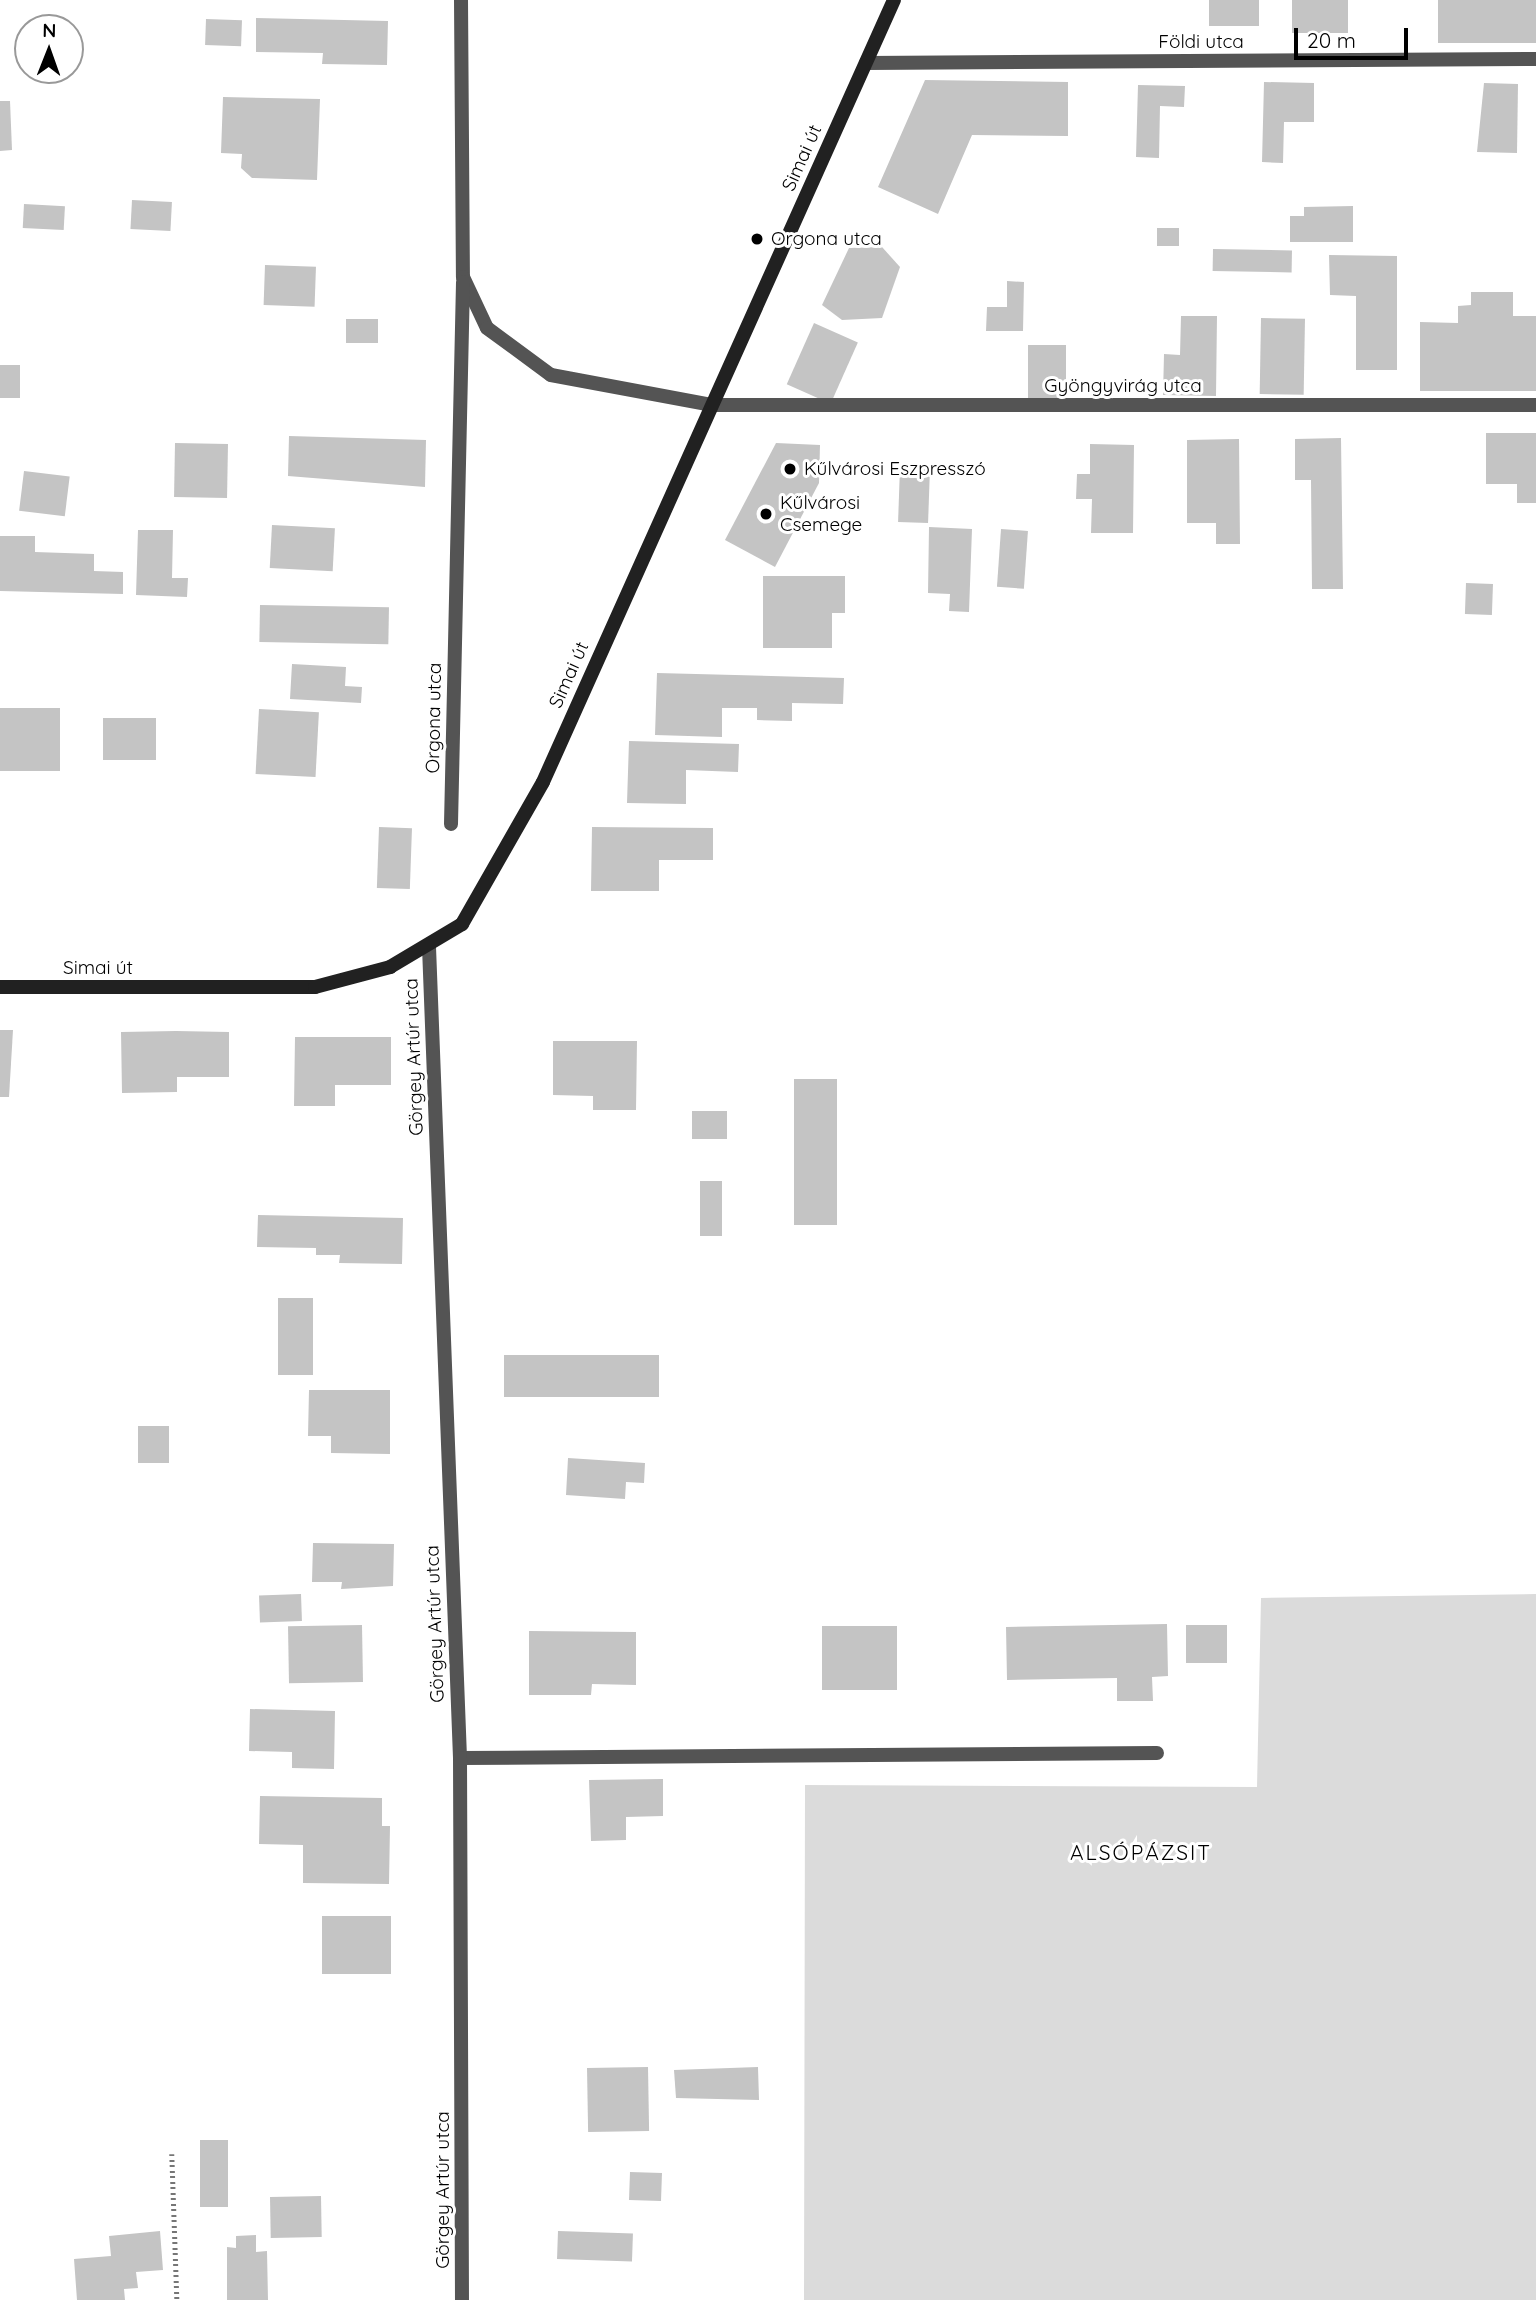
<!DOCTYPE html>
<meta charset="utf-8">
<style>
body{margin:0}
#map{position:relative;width:1536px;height:2300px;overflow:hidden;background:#fff;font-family:Quicksand,sans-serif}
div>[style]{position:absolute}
.green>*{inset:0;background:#dbdbdb}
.building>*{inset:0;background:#c4c4c4;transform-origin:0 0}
.path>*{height:4.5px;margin-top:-2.25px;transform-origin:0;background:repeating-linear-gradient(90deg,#767676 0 2px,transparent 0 5.5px)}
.service>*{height:14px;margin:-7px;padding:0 7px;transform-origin:7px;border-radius:7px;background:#545454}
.minor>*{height:14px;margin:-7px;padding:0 7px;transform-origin:7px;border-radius:7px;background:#545454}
.secondary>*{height:14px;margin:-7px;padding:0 7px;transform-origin:7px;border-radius:7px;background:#212121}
.dots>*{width:19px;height:19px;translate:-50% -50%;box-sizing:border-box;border:4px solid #fff;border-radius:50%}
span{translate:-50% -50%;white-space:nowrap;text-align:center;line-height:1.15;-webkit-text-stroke:6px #fff;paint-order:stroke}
.street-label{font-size:19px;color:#000}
.poi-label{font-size:19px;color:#000}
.left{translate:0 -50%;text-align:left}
.neighbourhood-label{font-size:21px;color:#000;letter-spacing:2px}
.north{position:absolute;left:14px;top:14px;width:70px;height:70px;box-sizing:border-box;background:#fff;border:2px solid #999;border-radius:50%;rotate:1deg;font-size:19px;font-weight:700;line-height:28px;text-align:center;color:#000}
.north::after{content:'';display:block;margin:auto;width:24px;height:32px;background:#000;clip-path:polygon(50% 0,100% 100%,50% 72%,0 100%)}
.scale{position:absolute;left:1294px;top:28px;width:114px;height:32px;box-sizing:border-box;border:4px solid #000;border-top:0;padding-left:9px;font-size:21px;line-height:24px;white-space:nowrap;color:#000;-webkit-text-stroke:5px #fff;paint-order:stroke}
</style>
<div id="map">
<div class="green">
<i style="clip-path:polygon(1536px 1594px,1536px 2300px,804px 2300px,805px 1785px,1257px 1787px,1261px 1598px)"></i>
</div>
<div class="building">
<i style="left:1209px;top:0;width:50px;height:26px"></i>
<i style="left:1292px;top:0;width:56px;height:33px"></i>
<i style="left:1438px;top:0;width:98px;height:43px"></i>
<i style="clip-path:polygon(256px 18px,388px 21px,387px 65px,322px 64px,323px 53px,256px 52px)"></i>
<i style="left:206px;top:19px;width:36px;height:26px;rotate:2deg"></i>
<i style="clip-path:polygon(925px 80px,1068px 82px,1068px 136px,972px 135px,938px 214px,878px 187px)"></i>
<i style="clip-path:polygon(1264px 82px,1314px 83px,1314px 122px,1284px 122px,1283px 163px,1262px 162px)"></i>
<i style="clip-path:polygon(1484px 83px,1518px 84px,1517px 153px,1477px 152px)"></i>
<i style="clip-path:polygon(1138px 85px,1185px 86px,1184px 107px,1160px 106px,1159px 158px,1136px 157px)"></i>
<i style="clip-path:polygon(223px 97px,320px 99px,317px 180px,252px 178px,241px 168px,242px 154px,221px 153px)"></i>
<i style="clip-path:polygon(0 101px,10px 101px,12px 150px,0 151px)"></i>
<i style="left:132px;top:200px;width:40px;height:29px;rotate:3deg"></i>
<i style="left:24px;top:204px;width:41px;height:24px;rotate:3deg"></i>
<i style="clip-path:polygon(1353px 206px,1353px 242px,1290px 242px,1290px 216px,1304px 216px,1304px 207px)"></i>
<i style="left:1157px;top:228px;width:22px;height:18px"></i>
<i style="clip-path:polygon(882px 247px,900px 267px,882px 318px,842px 320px,822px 305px,849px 248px)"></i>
<i style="left:1213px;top:249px;width:79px;height:22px;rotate:1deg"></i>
<i style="clip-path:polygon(1329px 255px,1397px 256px,1397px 370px,1356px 370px,1356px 296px,1330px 295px)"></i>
<i style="left:265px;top:265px;width:51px;height:40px;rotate:2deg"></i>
<i style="clip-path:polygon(1007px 281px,1024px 282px,1023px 331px,986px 331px,987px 307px,1007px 307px)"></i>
<i style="clip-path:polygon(1471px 292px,1513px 292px,1513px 316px,1536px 316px,1536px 391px,1420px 391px,1420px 322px,1458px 323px,1458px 306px,1471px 305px)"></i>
<i style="clip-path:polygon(1181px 316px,1217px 316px,1216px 396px,1163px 395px,1164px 354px,1180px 355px)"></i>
<i style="left:1261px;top:318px;width:44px;height:76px;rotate:1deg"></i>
<i style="left:346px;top:319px;width:32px;height:24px"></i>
<i style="left:814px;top:323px;width:48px;height:67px;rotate:24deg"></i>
<i style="left:1028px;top:345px;width:38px;height:53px"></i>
<i style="left:0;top:365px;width:20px;height:33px"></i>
<i style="clip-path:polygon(1486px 433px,1536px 433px,1536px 503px,1517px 503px,1517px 484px,1486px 484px)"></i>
<i style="clip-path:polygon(289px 436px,426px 440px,425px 487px,288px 476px)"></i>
<i style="clip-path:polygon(1341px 438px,1343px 589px,1312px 589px,1311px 480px,1295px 480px,1295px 439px)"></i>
<i style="clip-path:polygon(1239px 439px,1240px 544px,1216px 544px,1216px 523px,1187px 523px,1187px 440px)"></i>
<i style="left:175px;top:443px;width:53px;height:54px;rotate:1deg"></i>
<i style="clip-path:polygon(776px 443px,820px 445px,819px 483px,775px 567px,725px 540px)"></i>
<i style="clip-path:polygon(1090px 444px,1134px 445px,1133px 533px,1091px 533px,1092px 499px,1076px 499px,1077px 474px,1090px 474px)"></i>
<i style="left:900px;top:467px;width:30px;height:55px;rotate:2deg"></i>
<i style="left:24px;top:471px;width:46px;height:40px;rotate:7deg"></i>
<i style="left:272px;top:525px;width:63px;height:43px;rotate:3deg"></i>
<i style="clip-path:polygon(929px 527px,972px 529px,969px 612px,949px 611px,950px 594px,928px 593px)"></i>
<i style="left:1001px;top:529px;width:27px;height:58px;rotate:4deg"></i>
<i style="clip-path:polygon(138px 530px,173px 530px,172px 578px,188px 578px,187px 597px,136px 595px)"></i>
<i style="clip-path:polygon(0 536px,35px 536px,35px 552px,94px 554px,94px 571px,123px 572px,123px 594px,0 591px)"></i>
<i style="clip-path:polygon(763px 576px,845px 576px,845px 613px,832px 613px,832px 648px,763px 648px)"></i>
<i style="left:1466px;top:583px;width:27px;height:31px;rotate:2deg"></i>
<i style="left:260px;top:605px;width:129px;height:37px;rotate:1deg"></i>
<i style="clip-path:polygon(292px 664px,346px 667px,345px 686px,362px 687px,361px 703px,290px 699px)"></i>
<i style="clip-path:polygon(657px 673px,844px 678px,843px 704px,792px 703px,792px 721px,757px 720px,757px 708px,722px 708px,722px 737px,655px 735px)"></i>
<i style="left:0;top:708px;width:60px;height:63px"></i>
<i style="left:259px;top:709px;width:60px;height:65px;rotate:3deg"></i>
<i style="left:103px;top:718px;width:53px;height:42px"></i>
<i style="clip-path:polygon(629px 741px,739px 744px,738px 772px,686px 770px,686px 804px,627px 803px)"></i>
<i style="left:379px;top:827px;width:33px;height:61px;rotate:2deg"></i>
<i style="clip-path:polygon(592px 827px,713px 828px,713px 860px,659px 860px,659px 891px,591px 891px)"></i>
<i style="clip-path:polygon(0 1030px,13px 1030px,9px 1097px,0 1097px)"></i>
<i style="clip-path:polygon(176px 1031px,229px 1032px,229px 1077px,177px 1077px,177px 1092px,122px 1093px,121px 1032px)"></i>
<i style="clip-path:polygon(295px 1037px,391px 1037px,391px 1085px,335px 1085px,335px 1106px,294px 1106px)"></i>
<i style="clip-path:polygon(553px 1041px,637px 1041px,636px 1110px,593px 1110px,593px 1096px,553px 1095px)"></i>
<i style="left:794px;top:1079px;width:43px;height:146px"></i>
<i style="left:692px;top:1111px;width:35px;height:28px"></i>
<i style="left:700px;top:1181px;width:22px;height:55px"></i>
<i style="clip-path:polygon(258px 1215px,403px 1218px,402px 1264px,339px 1263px,340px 1255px,316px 1255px,316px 1248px,257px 1247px)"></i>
<i style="left:278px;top:1298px;width:35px;height:77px"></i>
<i style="left:504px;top:1355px;width:155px;height:42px"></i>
<i style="clip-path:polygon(309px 1390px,390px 1390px,390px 1454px,331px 1453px,331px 1436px,308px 1436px)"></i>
<i style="left:138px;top:1426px;width:31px;height:37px"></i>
<i style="clip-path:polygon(568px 1458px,645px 1463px,644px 1483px,626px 1482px,625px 1499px,566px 1495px)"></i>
<i style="clip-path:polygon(313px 1543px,394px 1544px,393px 1586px,341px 1589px,342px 1582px,312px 1582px)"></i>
<i style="left:301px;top:1594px;width:27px;height:42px;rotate:88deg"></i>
<i style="clip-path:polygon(1167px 1624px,1168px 1676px,1152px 1677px,1153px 1701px,1117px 1701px,1117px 1678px,1007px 1680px,1006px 1627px)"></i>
<i style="left:362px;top:1625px;width:57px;height:74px;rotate:89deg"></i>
<i style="left:1186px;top:1625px;width:41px;height:38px"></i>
<i style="left:822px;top:1626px;width:75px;height:64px"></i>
<i style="clip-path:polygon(529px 1631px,636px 1632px,636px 1685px,592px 1684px,591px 1695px,529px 1695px)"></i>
<i style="clip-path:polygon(250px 1709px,335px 1711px,334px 1769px,292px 1768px,292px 1752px,249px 1751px)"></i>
<i style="clip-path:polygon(663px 1779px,663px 1816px,626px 1817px,626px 1840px,591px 1841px,589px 1780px)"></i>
<i style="clip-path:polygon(260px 1796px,382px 1798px,382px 1826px,390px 1826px,389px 1884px,303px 1883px,303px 1845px,259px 1844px)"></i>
<i style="left:322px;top:1916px;width:69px;height:58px"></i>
<i style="left:648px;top:2067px;width:64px;height:61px;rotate:89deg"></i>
<i style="clip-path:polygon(758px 2067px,759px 2100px,676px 2098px,674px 2070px)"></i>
<i style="left:200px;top:2140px;width:28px;height:67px"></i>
<i style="left:630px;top:2172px;width:32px;height:28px;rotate:2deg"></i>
<i style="left:321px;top:2196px;width:41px;height:51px;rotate:89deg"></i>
<i style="clip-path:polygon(160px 2231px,163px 2270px,136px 2272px,138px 2288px,124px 2289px,125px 2300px,77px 2300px,74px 2259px,111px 2256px,109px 2236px)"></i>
<i style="left:558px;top:2231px;width:75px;height:28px;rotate:2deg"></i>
<i style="clip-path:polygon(256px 2235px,256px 2252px,267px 2251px,268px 2300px,227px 2300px,227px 2247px,236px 2248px,236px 2236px)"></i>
</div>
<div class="path">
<i style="left:172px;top:2154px;width:146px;rotate:88deg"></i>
</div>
<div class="service">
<i style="left:460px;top:1758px;width:697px;rotate:-0.41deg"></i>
</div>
<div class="minor">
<i style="left:461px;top:0;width:277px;rotate:89.6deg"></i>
<i style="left:463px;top:277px;width:56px;rotate:64.8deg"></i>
<i style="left:487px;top:328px;width:79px;rotate:36.3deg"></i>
<i style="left:551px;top:375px;width:163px;rotate:10.6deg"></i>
<i style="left:711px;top:405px;width:825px"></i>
<i style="left:866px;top:63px;width:670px;rotate:-0.34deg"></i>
<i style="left:451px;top:824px;width:542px;rotate:-88.73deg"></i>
<i style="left:429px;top:947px;width:812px;rotate:87.81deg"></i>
<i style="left:460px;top:1758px;width:542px;rotate:89.79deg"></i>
</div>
<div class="secondary">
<i style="left:0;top:987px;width:315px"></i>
<i style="left:315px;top:987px;width:78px;rotate:-14.9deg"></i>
<i style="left:390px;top:967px;width:84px;rotate:-30.8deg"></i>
<i style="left:462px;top:924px;width:163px;rotate:-60.3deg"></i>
<i style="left:543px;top:782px;width:857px;rotate:-65.83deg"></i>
</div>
<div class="dots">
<i style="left:757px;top:239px;background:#000"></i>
<i style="left:790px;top:469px;background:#000"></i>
<i style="left:766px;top:514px;background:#000"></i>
</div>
<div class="street-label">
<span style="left:1201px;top:42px">Földi utca</span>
<span style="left:802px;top:158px;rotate:-66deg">Simai út</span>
<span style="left:1123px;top:386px">Gyöngyvirág utca</span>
<span style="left:569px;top:675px;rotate:-66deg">Simai út</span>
<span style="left:434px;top:718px;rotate:-89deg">Orgona utca</span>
<span style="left:98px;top:968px">Simai út</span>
<span style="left:414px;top:1057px;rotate:-92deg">Görgey Artúr utca</span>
<span style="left:435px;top:1624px;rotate:-92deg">Görgey Artúr utca</span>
<span style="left:443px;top:2190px;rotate:-90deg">Görgey Artúr utca</span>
</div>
<div class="poi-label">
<span class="left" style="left:771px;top:239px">Orgona utca</span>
<span class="left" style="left:804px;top:469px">Kűlvárosi Eszpresszó</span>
<span class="left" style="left:780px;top:514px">Kűlvárosi<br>Csemege</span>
</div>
<div class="neighbourhood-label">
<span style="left:1141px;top:1852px">ALSÓPÁZSIT</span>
</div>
<div class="north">N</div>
<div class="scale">20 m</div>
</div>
